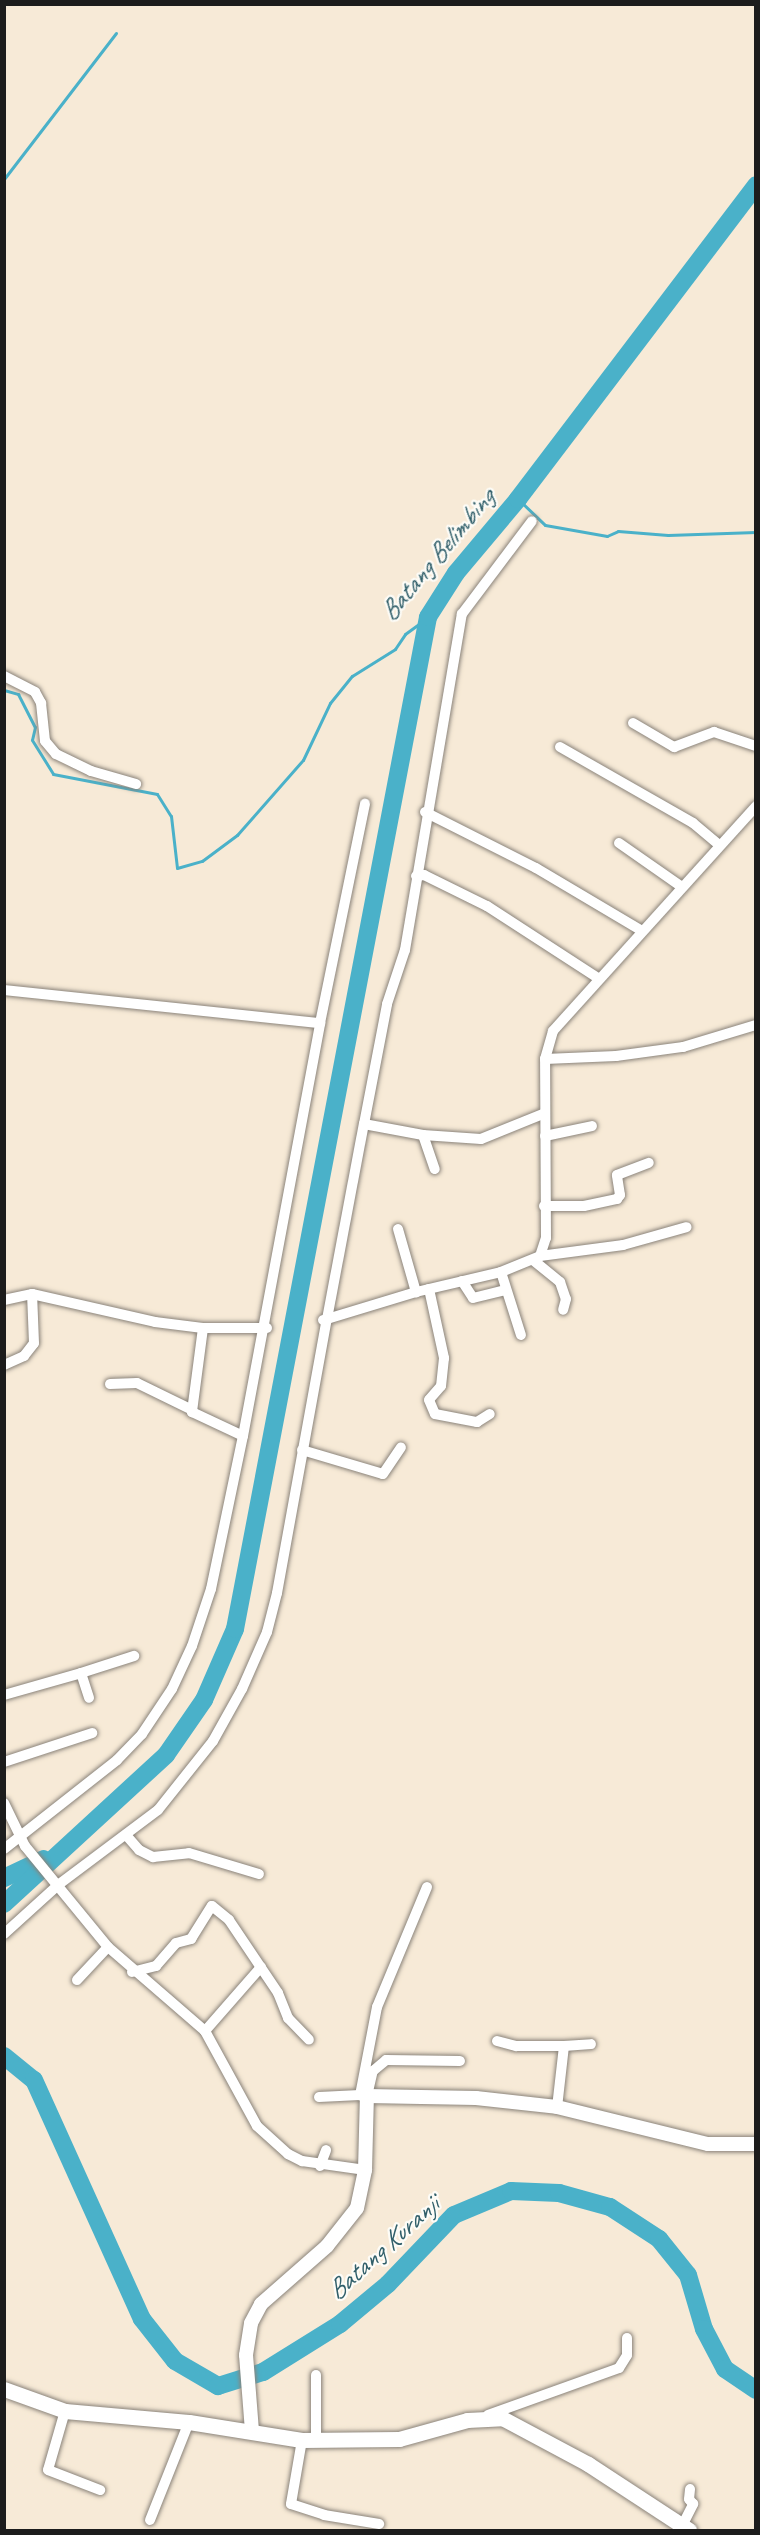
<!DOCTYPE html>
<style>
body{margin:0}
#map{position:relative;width:760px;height:2535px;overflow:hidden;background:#f7ead7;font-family:Caveat,sans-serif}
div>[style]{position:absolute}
.stream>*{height:3px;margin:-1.5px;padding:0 1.5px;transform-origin:1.5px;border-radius:1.5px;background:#4ab1c9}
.river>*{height:18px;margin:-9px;padding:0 9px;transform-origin:9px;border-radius:9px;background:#4ab1c9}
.roads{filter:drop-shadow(0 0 2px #8a837a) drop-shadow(0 0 2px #8a837a)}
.minor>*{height:10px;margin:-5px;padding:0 5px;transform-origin:5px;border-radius:5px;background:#fff}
.tertiary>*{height:14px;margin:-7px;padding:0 7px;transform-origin:7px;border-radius:7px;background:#fff}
.secondary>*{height:15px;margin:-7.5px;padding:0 7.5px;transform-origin:7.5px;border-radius:7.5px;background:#fff}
span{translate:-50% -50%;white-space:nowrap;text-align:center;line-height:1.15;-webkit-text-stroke:4.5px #fdfcf7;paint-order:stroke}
.water-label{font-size:27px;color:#315f6a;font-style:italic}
.frame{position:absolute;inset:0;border:6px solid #1c1c1c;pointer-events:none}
</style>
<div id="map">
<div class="stream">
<i style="left:4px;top:179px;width:184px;rotate:-52.5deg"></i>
<i style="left:518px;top:499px;width:37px;rotate:44deg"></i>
<i style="left:545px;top:525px;width:63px;rotate:10.1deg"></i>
<i style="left:607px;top:536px;width:12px;rotate:-24deg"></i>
<i style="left:618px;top:531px;width:50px;rotate:4.6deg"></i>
<i style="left:668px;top:535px;width:88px;rotate:-2deg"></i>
<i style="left:4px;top:690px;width:15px;rotate:16deg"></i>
<i style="left:18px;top:694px;width:37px;rotate:63deg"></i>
<i style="left:35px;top:727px;width:13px;rotate:103deg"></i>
<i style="left:32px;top:740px;width:40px;rotate:58deg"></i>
<i style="left:53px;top:774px;width:106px;rotate:10.9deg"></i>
<i style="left:157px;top:794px;width:26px;rotate:58deg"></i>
<i style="left:171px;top:816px;width:52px;rotate:83.4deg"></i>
<i style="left:177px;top:868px;width:26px;rotate:-16deg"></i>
<i style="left:202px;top:861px;width:44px;rotate:-36.6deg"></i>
<i style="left:237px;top:835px;width:100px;rotate:-48.7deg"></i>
<i style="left:303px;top:760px;width:63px;rotate:-64.7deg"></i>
<i style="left:330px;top:703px;width:35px;rotate:-51deg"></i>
<i style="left:352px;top:676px;width:51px;rotate:-32.1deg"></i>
<i style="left:395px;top:649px;width:18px;rotate:-56deg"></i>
<i style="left:405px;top:634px;width:29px;rotate:-36deg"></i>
</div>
<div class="river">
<i style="left:4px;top:1878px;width:44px;rotate:-25.4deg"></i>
<i style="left:4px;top:1904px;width:220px;rotate:-42.6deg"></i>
<i style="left:166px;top:1755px;width:67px;rotate:-55.4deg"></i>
<i style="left:204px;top:1700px;width:77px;rotate:-66.4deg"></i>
<i style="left:235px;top:1629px;width:1030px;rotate:-79.2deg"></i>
<i style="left:428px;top:617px;width:52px;rotate:-57.5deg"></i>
<i style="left:456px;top:573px;width:97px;rotate:-50deg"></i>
<i style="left:518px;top:499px;width:394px;rotate:-52.8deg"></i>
<i style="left:4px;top:2056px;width:38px;rotate:39deg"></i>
<i style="left:34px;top:2080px;width:262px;rotate:65.7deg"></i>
<i style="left:142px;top:2319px;width:53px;rotate:51.8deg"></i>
<i style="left:175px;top:2361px;width:50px;rotate:30.2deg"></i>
<i style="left:218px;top:2386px;width:47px;rotate:-17.3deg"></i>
<i style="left:263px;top:2372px;width:91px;rotate:-31.9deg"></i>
<i style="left:340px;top:2324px;width:62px;rotate:-39.8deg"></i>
<i style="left:388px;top:2284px;width:95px;rotate:-46.3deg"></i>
<i style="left:454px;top:2215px;width:62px;rotate:-22.8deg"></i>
<i style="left:511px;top:2191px;width:48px;rotate:2.4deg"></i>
<i style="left:559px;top:2193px;width:53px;rotate:15.4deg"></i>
<i style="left:610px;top:2207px;width:59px;rotate:33.1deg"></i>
<i style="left:659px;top:2239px;width:46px;rotate:51.1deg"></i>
<i style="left:688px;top:2275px;width:56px;rotate:73.5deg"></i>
<i style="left:704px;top:2329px;width:45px;rotate:62.3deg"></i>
<i style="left:725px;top:2369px;width:37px;rotate:34deg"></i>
</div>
<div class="roads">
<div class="minor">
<i style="left:4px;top:676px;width:35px;rotate:27deg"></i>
<i style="left:35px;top:692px;width:13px;rotate:61deg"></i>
<i style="left:41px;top:703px;width:38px;rotate:84deg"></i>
<i style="left:45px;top:741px;width:17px;rotate:50deg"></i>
<i style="left:56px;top:754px;width:39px;rotate:26deg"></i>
<i style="left:91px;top:771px;width:47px;rotate:16.1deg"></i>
<i style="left:633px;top:723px;width:48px;rotate:30.3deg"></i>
<i style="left:674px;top:747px;width:43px;rotate:-20.6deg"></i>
<i style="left:714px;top:732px;width:44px;rotate:18.4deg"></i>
<i style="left:560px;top:747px;width:153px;rotate:29.7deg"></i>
<i style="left:693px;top:823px;width:35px;rotate:40deg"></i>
<i style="left:425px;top:812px;width:124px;rotate:26.8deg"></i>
<i style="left:536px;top:868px;width:123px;rotate:30.7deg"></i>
<i style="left:619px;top:843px;width:77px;rotate:34.9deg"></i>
<i style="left:416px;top:876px;width:8px;rotate:-7deg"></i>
<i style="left:424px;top:875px;width:70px;rotate:26.2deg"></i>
<i style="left:487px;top:906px;width:132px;rotate:33deg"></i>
<i style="left:4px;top:990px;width:318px;rotate:6deg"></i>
<i style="left:545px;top:1059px;width:71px;rotate:-2.4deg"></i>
<i style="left:616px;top:1056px;width:68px;rotate:-7.7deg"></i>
<i style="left:683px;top:1047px;width:76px;rotate:-16.8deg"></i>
<i style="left:364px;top:1124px;width:122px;rotate:-79.1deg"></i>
<i style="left:387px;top:1004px;width:57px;rotate:-71.6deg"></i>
<i style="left:405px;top:950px;width:341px;rotate:-80.4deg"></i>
<i style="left:462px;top:614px;width:116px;rotate:-53deg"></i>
<i style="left:423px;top:1135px;width:36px;rotate:71deg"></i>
<i style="left:545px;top:1136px;width:48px;rotate:-12deg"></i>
<i style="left:544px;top:1206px;width:40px"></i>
<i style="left:584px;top:1206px;width:34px;rotate:-12deg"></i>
<i style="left:617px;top:1199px;width:5px;rotate:-53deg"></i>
<i style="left:620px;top:1195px;width:20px;rotate:-99deg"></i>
<i style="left:617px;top:1175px;width:34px;rotate:-21deg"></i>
<i style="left:398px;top:1229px;width:66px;rotate:74.1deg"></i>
<i style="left:540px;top:1256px;width:84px;rotate:-7.5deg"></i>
<i style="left:623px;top:1245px;width:66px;rotate:-15.7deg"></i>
<i style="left:533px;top:1260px;width:35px;rotate:39deg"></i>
<i style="left:560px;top:1282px;width:18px;rotate:71deg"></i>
<i style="left:566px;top:1299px;width:11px;rotate:105deg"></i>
<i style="left:501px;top:1272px;width:66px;rotate:72.4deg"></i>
<i style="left:462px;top:1281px;width:20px;rotate:57deg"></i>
<i style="left:473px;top:1298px;width:34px;rotate:-14deg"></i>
<i style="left:429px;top:1289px;width:71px;rotate:77.7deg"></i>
<i style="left:444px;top:1358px;width:28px;rotate:96deg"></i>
<i style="left:441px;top:1386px;width:18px;rotate:131deg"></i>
<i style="left:429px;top:1400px;width:15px;rotate:67deg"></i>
<i style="left:435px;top:1414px;width:43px;rotate:10.8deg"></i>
<i style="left:477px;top:1422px;width:15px;rotate:-32deg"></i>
<i style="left:4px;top:1300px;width:29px;rotate:-12deg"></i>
<i style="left:32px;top:1294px;width:126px;rotate:12.8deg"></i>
<i style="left:155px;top:1322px;width:48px;rotate:7.1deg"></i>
<i style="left:203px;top:1328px;width:64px"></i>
<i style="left:323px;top:1320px;width:4px;rotate:-14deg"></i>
<i style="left:327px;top:1319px;width:198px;rotate:-79.3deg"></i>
<i style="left:364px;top:1124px;width:60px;rotate:10.6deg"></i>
<i style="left:423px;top:1135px;width:58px;rotate:3.9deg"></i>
<i style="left:481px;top:1139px;width:69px;rotate:-22.1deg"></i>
<i style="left:203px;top:1328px;width:85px;rotate:97.5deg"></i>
<i style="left:192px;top:1412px;width:56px;rotate:25.2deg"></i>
<i style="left:4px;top:1365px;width:22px;rotate:-24deg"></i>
<i style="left:24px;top:1356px;width:16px;rotate:-52deg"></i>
<i style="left:34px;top:1343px;width:49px;rotate:-92.3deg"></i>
<i style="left:110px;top:1384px;width:27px;rotate:-2deg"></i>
<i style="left:137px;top:1383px;width:61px;rotate:26.1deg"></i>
<i style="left:302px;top:1450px;width:84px;rotate:16.5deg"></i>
<i style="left:383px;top:1474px;width:32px;rotate:-56deg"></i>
<i style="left:81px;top:1673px;width:56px;rotate:-17.8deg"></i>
<i style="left:4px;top:1695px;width:80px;rotate:-15.9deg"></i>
<i style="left:81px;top:1673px;width:26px;rotate:72deg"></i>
<i style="left:4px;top:1762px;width:93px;rotate:-18.2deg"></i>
<i style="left:4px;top:1803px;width:48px;rotate:64deg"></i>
<i style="left:25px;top:1846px;width:131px;rotate:50.6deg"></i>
<i style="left:108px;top:1947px;width:128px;rotate:40.9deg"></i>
<i style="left:205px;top:2031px;width:108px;rotate:61.3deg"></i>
<i style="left:257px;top:2126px;width:42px;rotate:42.1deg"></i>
<i style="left:288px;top:2154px;width:16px;rotate:27deg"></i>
<i style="left:302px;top:2161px;width:64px;rotate:8.1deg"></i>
<i style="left:126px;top:1835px;width:20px;rotate:49deg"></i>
<i style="left:139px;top:1850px;width:16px;rotate:27deg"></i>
<i style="left:153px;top:1857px;width:36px;rotate:-6deg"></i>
<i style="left:189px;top:1853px;width:73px;rotate:16.7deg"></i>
<i style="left:4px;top:1849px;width:144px;rotate:-38.2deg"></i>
<i style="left:117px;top:1760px;width:36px;rotate:-46deg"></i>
<i style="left:142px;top:1734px;width:54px;rotate:-56.3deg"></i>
<i style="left:172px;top:1689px;width:47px;rotate:-65.1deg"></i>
<i style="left:192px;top:1646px;width:60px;rotate:-71.6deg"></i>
<i style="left:211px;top:1589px;width:156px;rotate:-78.2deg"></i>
<i style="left:243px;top:1436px;width:420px;rotate:-79.4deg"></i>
<i style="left:320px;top:1023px;width:224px;rotate:-78.4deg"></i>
<i style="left:427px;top:1887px;width:130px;rotate:112.6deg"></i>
<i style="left:377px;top:2007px;width:90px;rotate:100.9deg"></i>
<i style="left:360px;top:2095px;width:7px;rotate:8deg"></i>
<i style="left:367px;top:2096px;width:26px;rotate:-77deg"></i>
<i style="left:373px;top:2071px;width:17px;rotate:-40deg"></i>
<i style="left:386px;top:2060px;width:74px;rotate:0.8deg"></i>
<i style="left:4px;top:1934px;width:73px;rotate:-42.2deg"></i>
<i style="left:58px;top:1885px;width:125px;rotate:-36.9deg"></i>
<i style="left:158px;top:1810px;width:88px;rotate:-51.4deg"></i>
<i style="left:213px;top:1741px;width:60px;rotate:-60.9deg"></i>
<i style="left:242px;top:1689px;width:62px;rotate:-66.3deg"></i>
<i style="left:267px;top:1632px;width:40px;rotate:-75.6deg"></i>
<i style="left:277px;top:1593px;width:279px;rotate:-79.7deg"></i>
<i style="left:327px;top:1319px;width:93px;rotate:-16.9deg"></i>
<i style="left:416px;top:1292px;width:87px;rotate:-13.2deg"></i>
<i style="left:501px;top:1272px;width:42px;rotate:-22.3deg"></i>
<i style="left:540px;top:1256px;width:19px;rotate:-72deg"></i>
<i style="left:546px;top:1238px;width:179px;rotate:-90.3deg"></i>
<i style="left:545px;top:1059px;width:29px;rotate:-74deg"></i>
<i style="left:553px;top:1031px;width:303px;rotate:-47.9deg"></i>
<i style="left:132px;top:1972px;width:25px;rotate:-14deg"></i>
<i style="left:156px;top:1966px;width:30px;rotate:-49deg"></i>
<i style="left:176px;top:1943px;width:16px;rotate:-15deg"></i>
<i style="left:191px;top:1939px;width:39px;rotate:-58deg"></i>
<i style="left:212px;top:1906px;width:22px;rotate:39deg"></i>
<i style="left:229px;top:1920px;width:88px;rotate:56.1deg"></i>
<i style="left:278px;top:1993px;width:27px;rotate:68deg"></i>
<i style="left:288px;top:2018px;width:30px;rotate:46deg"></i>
<i style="left:77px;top:1980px;width:45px;rotate:-46.8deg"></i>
<i style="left:205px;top:2031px;width:85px;rotate:-48.8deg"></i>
<i style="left:497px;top:2041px;width:20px;rotate:15deg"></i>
<i style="left:516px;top:2046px;width:48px"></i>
<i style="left:564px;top:2046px;width:61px;rotate:96.5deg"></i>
<i style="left:564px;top:2046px;width:27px;rotate:-4deg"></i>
<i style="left:319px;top:2097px;width:41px;rotate:-2.8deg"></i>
<i style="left:320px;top:2166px;width:17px;rotate:-69deg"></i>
<i style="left:65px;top:2411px;width:61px;rotate:106.1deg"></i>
<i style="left:48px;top:2470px;width:56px;rotate:21deg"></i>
<i style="left:488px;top:2415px;width:139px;rotate:-19.7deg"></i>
<i style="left:619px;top:2368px;width:15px;rotate:-58deg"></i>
<i style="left:627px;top:2355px;width:17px;rotate:-90deg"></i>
<i style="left:302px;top:2440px;width:65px;rotate:99.8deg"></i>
<i style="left:291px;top:2504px;width:35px;rotate:18deg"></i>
<i style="left:324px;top:2515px;width:56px;rotate:9.3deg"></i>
<i style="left:316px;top:2440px;width:65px;rotate:-90deg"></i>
<i style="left:150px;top:2520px;width:105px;rotate:-68.3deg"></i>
<i style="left:682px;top:2526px;width:25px;rotate:-63deg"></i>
<i style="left:693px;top:2504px;width:6px;rotate:-129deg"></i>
<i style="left:689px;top:2499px;width:10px;rotate:-84deg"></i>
</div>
<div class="tertiary">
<i style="left:252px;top:2431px;width:76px;rotate:-94.5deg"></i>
<i style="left:246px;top:2355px;width:32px;rotate:-81deg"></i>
<i style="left:251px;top:2323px;width:21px;rotate:-62deg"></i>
<i style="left:261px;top:2304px;width:88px;rotate:-41.3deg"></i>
<i style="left:327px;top:2246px;width:48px;rotate:-51.7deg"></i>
<i style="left:357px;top:2208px;width:39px;rotate:-78deg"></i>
<i style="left:365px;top:2170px;width:74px;rotate:-88.5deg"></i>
<i style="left:367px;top:2096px;width:109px;rotate:1.1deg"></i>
<i style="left:476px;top:2098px;width:81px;rotate:6.3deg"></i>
<i style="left:557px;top:2107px;width:155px;rotate:13.8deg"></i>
<i style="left:708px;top:2144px;width:48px"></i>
</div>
<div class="secondary">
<i style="left:4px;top:2389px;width:65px;rotate:19.8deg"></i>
<i style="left:65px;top:2411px;width:124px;rotate:5.1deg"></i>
<i style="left:189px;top:2422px;width:114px;rotate:9.1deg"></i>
<i style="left:302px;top:2440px;width:97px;rotate:-0.6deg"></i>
<i style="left:399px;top:2439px;width:71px;rotate:-15.6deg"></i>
<i style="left:467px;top:2420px;width:35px;rotate:-3deg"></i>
<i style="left:502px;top:2418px;width:98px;rotate:28.1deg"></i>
<i style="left:588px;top:2464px;width:121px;rotate:33.2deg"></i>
</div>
</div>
<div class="water-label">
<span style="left:437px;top:555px;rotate:-50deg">Batang Belimbing</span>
<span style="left:383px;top:2248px;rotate:-42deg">Batang Kuranji</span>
</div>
<div class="frame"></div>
</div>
